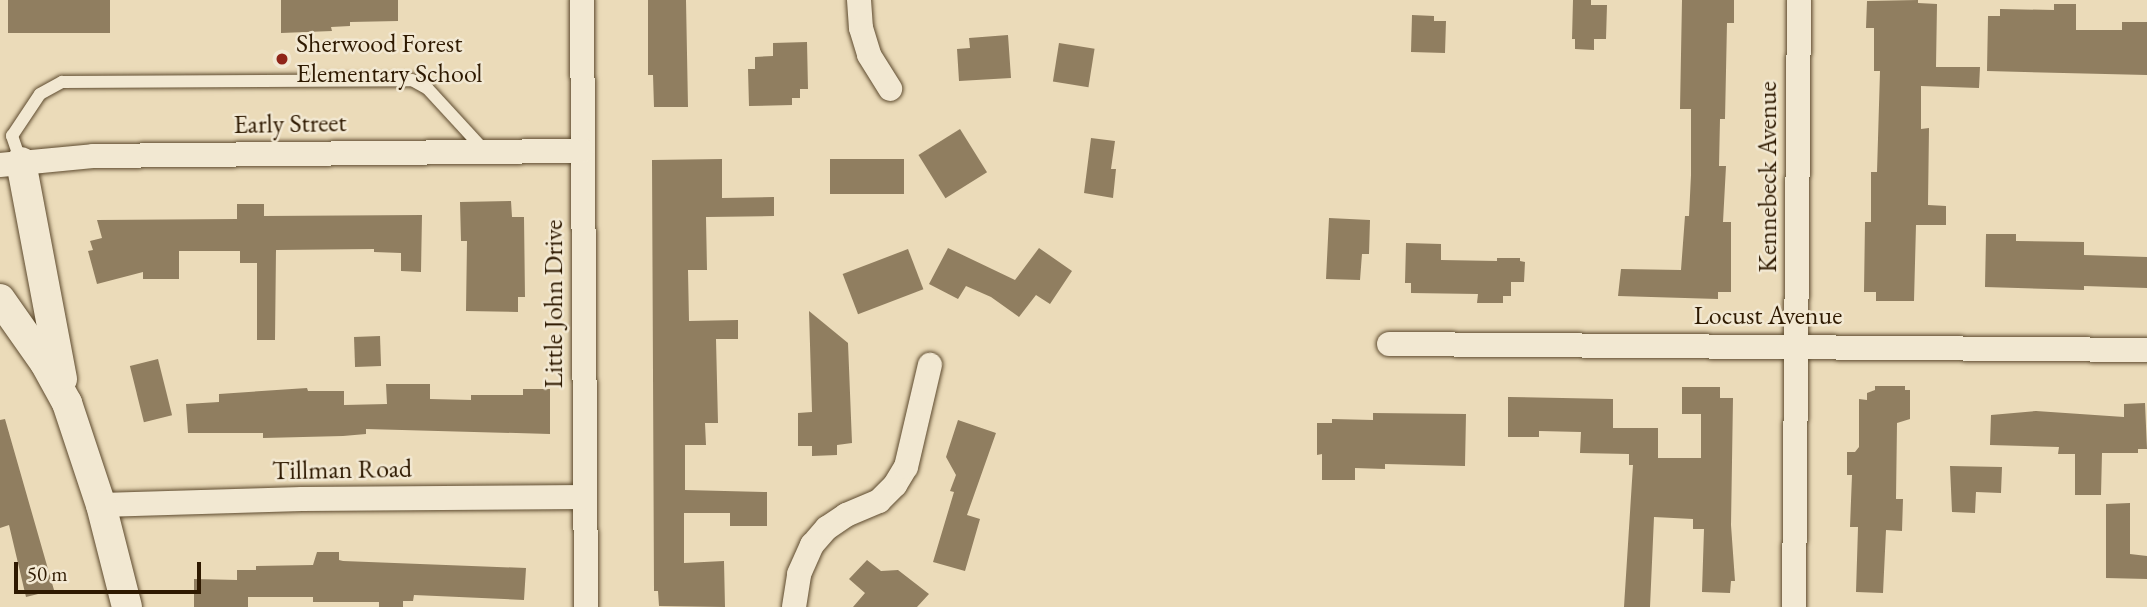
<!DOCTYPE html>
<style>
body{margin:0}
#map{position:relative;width:2147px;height:607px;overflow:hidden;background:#ebdbb9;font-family:"EB Garamond",serif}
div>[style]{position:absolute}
.building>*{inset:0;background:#907e60;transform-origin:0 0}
.roads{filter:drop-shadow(0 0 2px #5d4a2e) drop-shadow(0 0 2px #5d4a2e)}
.service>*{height:12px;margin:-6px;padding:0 6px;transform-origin:6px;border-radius:6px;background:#f2e8d2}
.minor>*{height:24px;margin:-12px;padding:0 12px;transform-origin:12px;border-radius:12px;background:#f2e8d2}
.tertiary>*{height:30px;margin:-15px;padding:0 15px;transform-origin:15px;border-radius:15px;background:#f2e8d2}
.dots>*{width:19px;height:19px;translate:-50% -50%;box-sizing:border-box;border:4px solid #f2e8d2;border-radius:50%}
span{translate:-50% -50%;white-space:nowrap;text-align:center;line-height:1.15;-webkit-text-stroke:5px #f2e8d2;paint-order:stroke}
.poi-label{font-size:26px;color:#2e1900}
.left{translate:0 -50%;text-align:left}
.street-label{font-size:26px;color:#2e1900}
.scale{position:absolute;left:14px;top:562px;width:187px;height:32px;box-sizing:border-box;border:4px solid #2e1900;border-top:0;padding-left:9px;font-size:21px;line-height:24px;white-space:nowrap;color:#2e1900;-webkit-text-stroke:5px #f2e8d2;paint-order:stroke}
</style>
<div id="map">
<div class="building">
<i style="left:8px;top:0;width:102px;height:33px"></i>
<i style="clip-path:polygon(281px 0,398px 0,398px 21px,350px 22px,350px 26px,331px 27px,332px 31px,281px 33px)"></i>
<i style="clip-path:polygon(648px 0,686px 0,688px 107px,654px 107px,653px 75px,648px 75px)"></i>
<i style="clip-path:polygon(1573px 0,1591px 0,1591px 5px,1607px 5px,1606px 39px,1594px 39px,1594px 50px,1575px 49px,1575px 39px,1572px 39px)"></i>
<i style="clip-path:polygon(1682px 0,1734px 0,1734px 23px,1727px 23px,1725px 119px,1720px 119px,1719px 166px,1726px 166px,1723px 222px,1731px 222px,1731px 292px,1718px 292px,1718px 299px,1618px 296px,1621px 269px,1681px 270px,1685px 216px,1689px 216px,1691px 175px,1691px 109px,1680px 109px)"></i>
<i style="clip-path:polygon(1918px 0,1918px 3px,1937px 4px,1936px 67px,1980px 67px,1979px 88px,1921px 86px,1921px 129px,1929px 128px,1928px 205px,1946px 206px,1946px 225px,1916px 225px,1914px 301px,1876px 301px,1876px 292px,1864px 292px,1865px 222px,1871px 222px,1871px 172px,1877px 172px,1880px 71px,1874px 71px,1874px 28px,1866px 28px,1867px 1px)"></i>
<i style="clip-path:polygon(2054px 4px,2076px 4px,2076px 30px,2122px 30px,2122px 22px,2147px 22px,2147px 75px,1987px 71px,1988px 16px,2000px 16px,2000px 9px,2054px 10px)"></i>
<i style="clip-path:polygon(1412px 15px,1434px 16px,1434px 21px,1446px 21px,1445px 53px,1411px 52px)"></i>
<i style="clip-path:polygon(1008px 35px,1011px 78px,959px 81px,957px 49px,970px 48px,969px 38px)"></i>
<i style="clip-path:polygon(807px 42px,808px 89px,800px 89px,800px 98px,792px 98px,792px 105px,749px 106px,748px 69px,755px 69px,755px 57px,773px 56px,773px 43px)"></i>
<i style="left:1059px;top:43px;width:36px;height:39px;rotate:9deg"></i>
<i style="left:960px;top:129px;width:51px;height:49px;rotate:58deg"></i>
<i style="clip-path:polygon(1091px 138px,1115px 141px,1111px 169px,1116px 169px,1113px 198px,1084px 193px)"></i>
<i style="clip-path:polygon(722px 159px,722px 198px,774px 197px,774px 216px,706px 217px,707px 270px,688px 270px,689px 321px,738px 320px,738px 339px,716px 339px,718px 423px,705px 423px,706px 445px,685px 445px,685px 490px,767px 492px,767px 526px,730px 526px,730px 513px,684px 513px,684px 563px,724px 561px,725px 607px,659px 606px,658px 591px,654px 591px,652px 160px)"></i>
<i style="left:904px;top:159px;width:35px;height:74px;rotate:90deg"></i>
<i style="clip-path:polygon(511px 201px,512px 217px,524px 217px,525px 297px,518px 297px,518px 312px,466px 311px,467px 241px,461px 241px,460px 202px)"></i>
<i style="clip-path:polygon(237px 204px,264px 204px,264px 216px,422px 215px,421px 272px,401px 271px,401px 253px,374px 252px,374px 249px,276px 250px,275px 340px,257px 340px,257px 263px,240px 263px,240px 251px,179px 251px,179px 279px,143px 279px,143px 272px,97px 284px,88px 251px,93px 250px,90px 241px,102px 238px,97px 220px,237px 219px)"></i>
<i style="clip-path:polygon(1329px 218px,1370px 220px,1369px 254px,1362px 254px,1360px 280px,1326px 279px)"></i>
<i style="clip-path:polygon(1986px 234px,2016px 234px,2016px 241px,2084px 242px,2084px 255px,2147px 257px,2147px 288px,2084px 286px,2084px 290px,1985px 287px)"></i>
<i style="clip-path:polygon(1406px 243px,1441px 244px,1441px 260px,1497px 261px,1497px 258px,1520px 258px,1520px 261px,1525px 262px,1524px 282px,1511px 282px,1511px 296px,1503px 296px,1503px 303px,1477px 303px,1478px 294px,1411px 293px,1411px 283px,1405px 283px)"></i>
<i style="clip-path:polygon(948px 248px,1015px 280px,1039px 248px,1072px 271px,1050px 304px,1036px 295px,1019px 317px,991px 297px,966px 286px,958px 299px,929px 284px)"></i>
<i style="left:908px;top:249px;width:43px;height:70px;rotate:69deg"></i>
<i style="clip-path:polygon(809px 311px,848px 343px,852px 443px,837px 445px,837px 455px,812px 456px,812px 446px,798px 446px,798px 413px,812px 412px)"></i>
<i style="left:380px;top:336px;width:30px;height:26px;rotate:88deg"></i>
<i style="left:158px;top:359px;width:58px;height:29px;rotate:76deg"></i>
<i style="clip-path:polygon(386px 384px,430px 384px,430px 399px,471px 400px,471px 395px,523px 395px,523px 389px,550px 389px,550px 434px,366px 429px,366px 434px,343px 436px,263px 438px,263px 433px,188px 433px,186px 404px,219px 402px,219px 394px,307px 388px,308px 391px,344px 391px,344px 405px,387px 404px)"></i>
<i style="clip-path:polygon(1875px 386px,1905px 386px,1905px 390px,1910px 390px,1910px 419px,1897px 423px,1896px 499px,1903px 499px,1902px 531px,1886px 530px,1883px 593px,1856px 592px,1858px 527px,1850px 527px,1852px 475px,1847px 475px,1847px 452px,1855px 452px,1859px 447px,1859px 399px,1867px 400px,1867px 393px,1875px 390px)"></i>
<i style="clip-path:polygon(1682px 387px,1720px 387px,1720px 398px,1733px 398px,1731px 525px,1735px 581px,1731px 581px,1730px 593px,1702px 592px,1704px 529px,1693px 529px,1693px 519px,1654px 517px,1650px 607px,1624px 607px,1633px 465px,1629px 465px,1629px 454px,1580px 453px,1581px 432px,1539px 431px,1539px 437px,1508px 437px,1508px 397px,1613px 399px,1613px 428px,1658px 428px,1658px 458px,1701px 458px,1701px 414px,1682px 414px)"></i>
<i style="clip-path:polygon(2145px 403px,2147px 449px,2138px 449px,2138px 453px,2102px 453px,2101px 495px,2075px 495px,2075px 454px,2058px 454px,2059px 447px,1990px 445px,1991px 415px,2036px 411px,2124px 417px,2124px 404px)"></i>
<i style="clip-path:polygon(1373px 413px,1466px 414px,1465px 466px,1385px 464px,1385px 469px,1355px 468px,1355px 480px,1322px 480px,1322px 454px,1317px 455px,1317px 423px,1332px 423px,1332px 419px,1373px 420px)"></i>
<i style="clip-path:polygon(5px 419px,54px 590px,26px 597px,9px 525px,0 528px,0 420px)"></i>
<i style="clip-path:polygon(958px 420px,996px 433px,967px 515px,980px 519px,965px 571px,933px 562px,954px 492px,950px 491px,956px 475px,946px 457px)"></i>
<i style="clip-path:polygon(1950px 466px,2002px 467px,2001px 493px,1976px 492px,1975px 513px,1952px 512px)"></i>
<i style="clip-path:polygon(2130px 503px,2130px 554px,2147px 556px,2147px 579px,2106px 578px,2106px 504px)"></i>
<i style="clip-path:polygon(317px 552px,339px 552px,339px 560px,343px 561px,526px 568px,524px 600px,414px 595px,413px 601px,403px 601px,403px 607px,379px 607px,379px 602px,313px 602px,313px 597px,248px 597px,248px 607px,194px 607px,194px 579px,237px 580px,237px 570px,256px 570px,256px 566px,313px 565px)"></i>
<i style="clip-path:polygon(867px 560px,881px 571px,898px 570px,929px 594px,917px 607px,853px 607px,865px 593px,849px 579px)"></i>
</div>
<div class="roads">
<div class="service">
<i style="left:21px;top:162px;width:28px;rotate:-109deg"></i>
<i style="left:12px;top:136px;width:50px;rotate:-56.3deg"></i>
<i style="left:40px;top:94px;width:25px;rotate:-29deg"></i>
<i style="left:62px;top:82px;width:350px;rotate:-0.3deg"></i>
<i style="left:412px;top:80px;width:18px;rotate:29deg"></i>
<i style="left:428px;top:89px;width:84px;rotate:47.4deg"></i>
</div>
<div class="minor">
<i style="left:582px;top:0;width:607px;rotate:89.62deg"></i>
<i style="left:859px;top:0;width:28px;rotate:86deg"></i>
<i style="left:861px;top:28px;width:28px;rotate:73deg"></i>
<i style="left:869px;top:55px;width:40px;rotate:58deg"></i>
<i style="left:0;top:165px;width:93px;rotate:-5.5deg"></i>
<i style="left:93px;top:156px;width:489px;rotate:-0.6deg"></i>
<i style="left:1389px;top:344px;width:758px;rotate:0.45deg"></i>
<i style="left:101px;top:505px;width:201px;rotate:-1.7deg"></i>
<i style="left:302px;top:499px;width:283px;rotate:-0.4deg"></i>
<i style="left:794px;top:607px;width:33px;rotate:-81deg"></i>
<i style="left:799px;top:574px;width:32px;rotate:-66deg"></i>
<i style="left:812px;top:545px;width:23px;rotate:-49deg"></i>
<i style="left:827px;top:528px;width:23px;rotate:-34deg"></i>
<i style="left:846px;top:515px;width:36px;rotate:-23deg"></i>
<i style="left:879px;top:501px;width:23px;rotate:-45deg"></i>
<i style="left:895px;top:485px;width:21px;rotate:-59deg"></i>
<i style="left:906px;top:467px;width:105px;rotate:-76.8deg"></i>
<i style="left:1794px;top:607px;width:607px;rotate:-89.53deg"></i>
</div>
<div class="tertiary">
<i style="left:21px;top:162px;width:221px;rotate:79.3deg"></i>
<i style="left:0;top:299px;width:78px;rotate:54.9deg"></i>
<i style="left:45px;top:363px;width:46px;rotate:61.2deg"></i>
<i style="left:67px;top:403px;width:108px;rotate:71.6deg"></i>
<i style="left:101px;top:505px;width:105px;rotate:75.7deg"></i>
</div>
</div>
<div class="dots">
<i style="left:282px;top:59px;background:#8f2418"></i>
</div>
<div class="poi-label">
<span class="left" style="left:296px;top:59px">Sherwood Forest<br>Elementary School</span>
</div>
<div class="street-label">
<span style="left:290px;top:124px;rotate:-1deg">Early Street</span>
<span style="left:1768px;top:177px;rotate:-90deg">Kennebeck Avenue</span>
<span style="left:554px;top:304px;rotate:-90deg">Little John Drive</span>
<span style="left:1768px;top:316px">Locust Avenue</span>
<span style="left:342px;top:470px;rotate:-1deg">Tillman Road</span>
</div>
<div class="scale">50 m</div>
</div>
